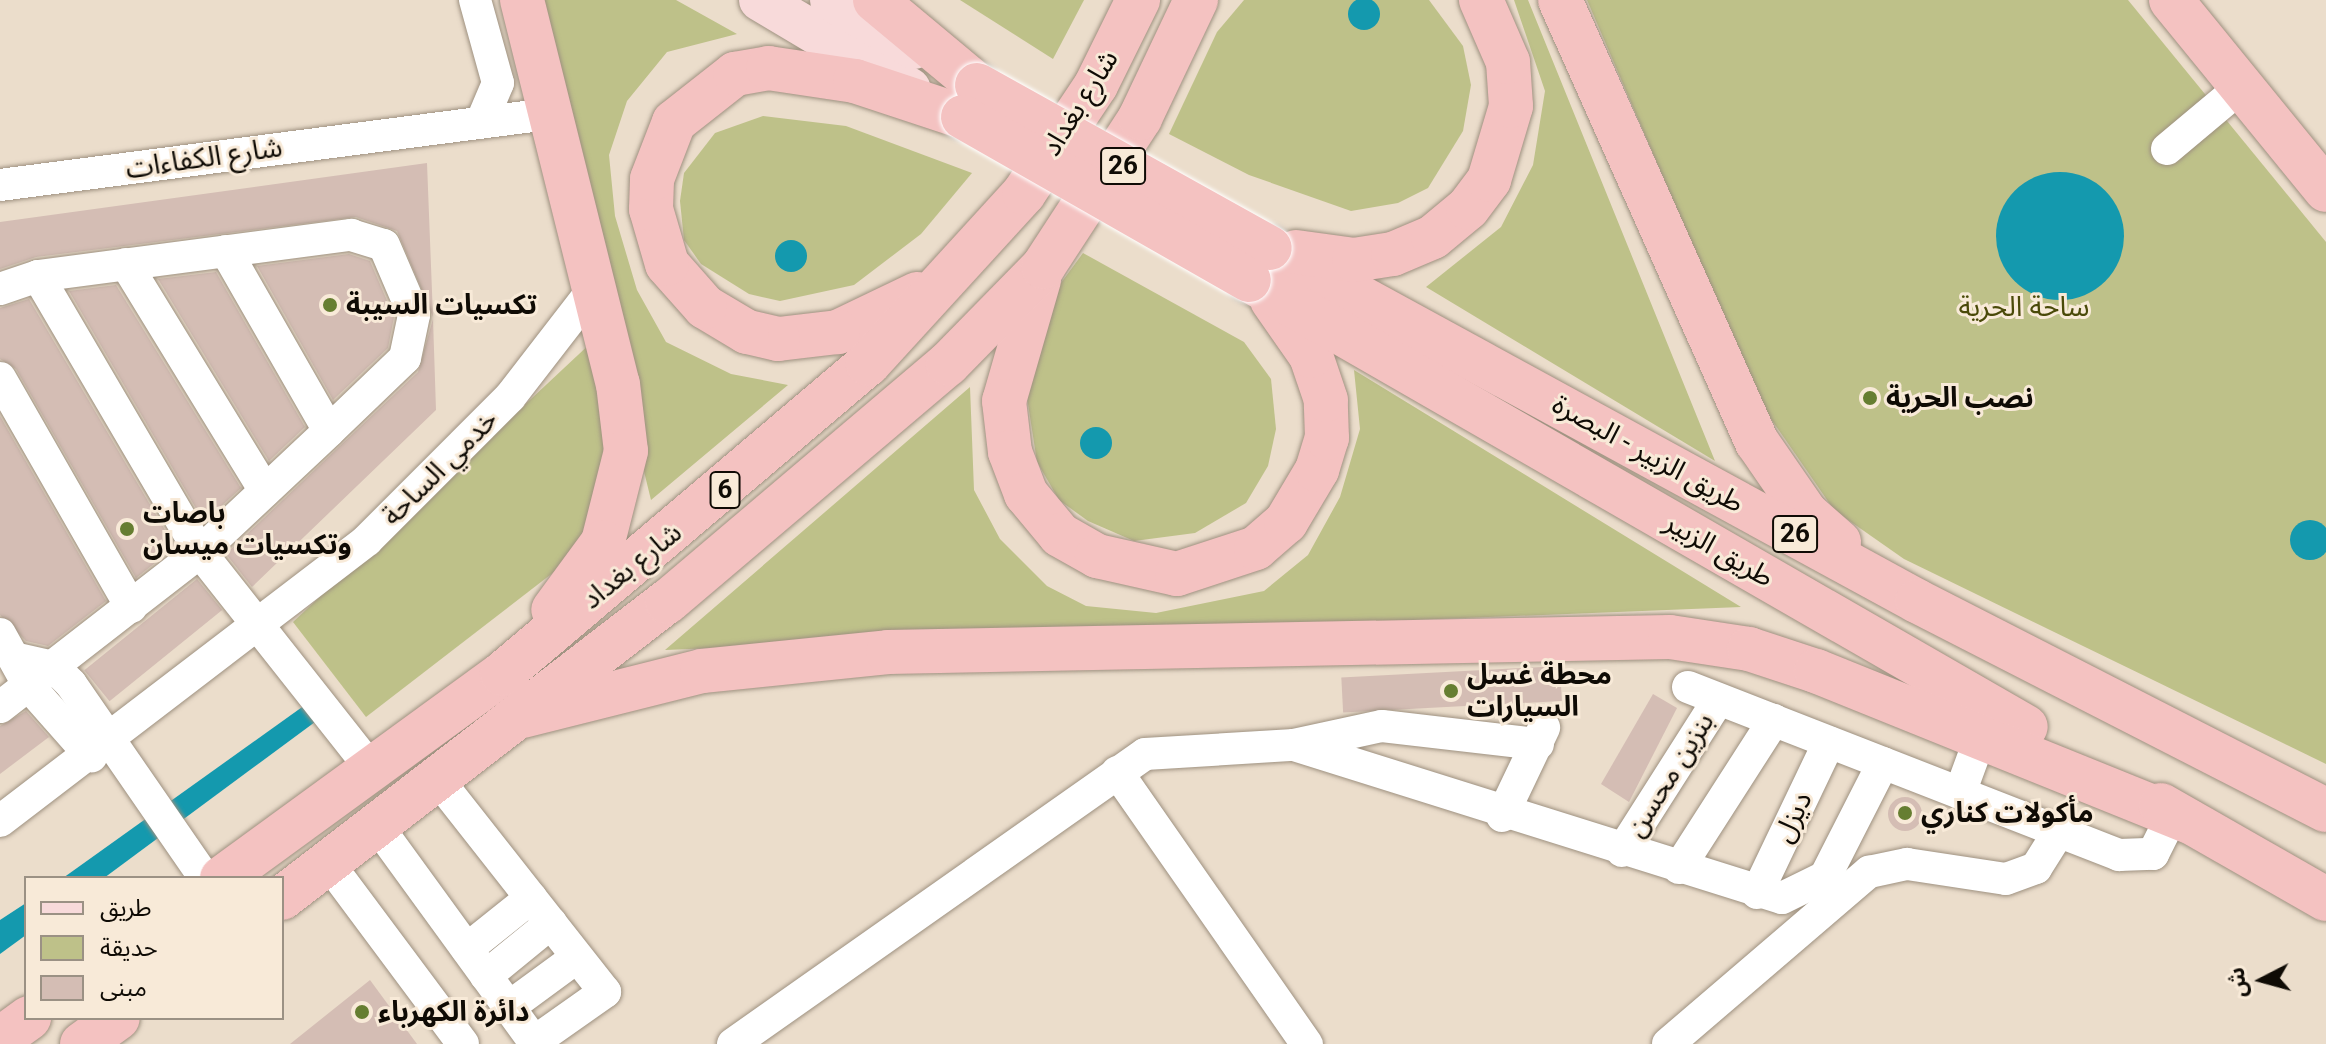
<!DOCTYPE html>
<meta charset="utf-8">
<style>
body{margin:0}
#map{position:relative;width:2326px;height:1044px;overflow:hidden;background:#ebddcb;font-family:Roboto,"Noto Sans Arabic",sans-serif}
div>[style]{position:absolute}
.green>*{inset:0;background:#bec189}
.water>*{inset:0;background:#1499ae}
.round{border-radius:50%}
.building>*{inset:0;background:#d4bdb4;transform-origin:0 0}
.roads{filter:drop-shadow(0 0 2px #9e9180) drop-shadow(0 0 2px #9e9180)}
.minor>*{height:32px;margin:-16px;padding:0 16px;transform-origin:16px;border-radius:16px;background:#fff}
.major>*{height:42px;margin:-21px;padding:0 21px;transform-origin:21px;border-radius:21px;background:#f8dada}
.highway>*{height:44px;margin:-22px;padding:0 22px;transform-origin:22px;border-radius:22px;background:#f4c2c1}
.bridges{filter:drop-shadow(0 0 2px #fff) drop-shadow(0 0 2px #fff)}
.highway-bridge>*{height:44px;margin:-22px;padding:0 22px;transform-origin:22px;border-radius:22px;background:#f4c2c1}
.dots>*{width:22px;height:22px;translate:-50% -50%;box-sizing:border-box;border:4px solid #f8ead8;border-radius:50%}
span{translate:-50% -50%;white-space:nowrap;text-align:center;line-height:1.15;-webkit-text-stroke:6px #f8ead8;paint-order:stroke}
.shield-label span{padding:2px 6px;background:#f8ead8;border:2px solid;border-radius:6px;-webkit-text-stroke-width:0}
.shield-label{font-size:26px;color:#0f0b05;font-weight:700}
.street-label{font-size:28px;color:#0f0b05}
.poi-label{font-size:28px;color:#0f0b05;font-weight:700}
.left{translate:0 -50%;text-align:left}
.park-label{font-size:28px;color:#4a4a09}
.legend{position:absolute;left:24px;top:876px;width:260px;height:144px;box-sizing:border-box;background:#f8ead8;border:2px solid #9b9184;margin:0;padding:10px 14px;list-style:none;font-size:24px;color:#0f0b05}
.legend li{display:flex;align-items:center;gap:16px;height:40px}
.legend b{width:40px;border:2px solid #9b9184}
.north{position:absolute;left:2222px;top:940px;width:80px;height:80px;-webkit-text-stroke:6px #f8ead8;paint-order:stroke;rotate:264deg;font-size:22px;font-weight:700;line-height:32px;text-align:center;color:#0f0b05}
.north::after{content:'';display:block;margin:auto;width:28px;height:36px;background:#0f0b05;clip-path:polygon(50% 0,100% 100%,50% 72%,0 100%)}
</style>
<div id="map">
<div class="green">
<i style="clip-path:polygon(529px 0,676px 0,737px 34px,667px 52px,627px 101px,609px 155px,615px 216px,637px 290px,666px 342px,731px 374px,788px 385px,651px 500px)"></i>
<i style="clip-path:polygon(960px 0,1084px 0,1053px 59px)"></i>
<i style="clip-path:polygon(1244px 0,1429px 0,1463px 46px,1471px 85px,1463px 131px,1428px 188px,1398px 203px,1351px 211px,1249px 175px,1169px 134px,1217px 32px)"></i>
<i style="clip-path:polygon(1514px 0,1528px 0,1715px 461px,1426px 287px,1501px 227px,1533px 165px,1545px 91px)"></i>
<i style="clip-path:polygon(1587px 0,2128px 0,2326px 242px,2326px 764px,1904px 559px,1834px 510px,1760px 403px)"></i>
<i style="clip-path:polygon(763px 116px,846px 126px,972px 173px,921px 234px,854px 285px,780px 301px,749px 294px,701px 264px,684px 240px,680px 201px,684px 173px,715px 133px)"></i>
<i style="clip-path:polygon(1083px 253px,1244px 342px,1271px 379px,1276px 429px,1268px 466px,1246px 503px,1195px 533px,1134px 541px,1088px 521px,1059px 500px,1037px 462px,1026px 391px,1047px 302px)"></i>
<i style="clip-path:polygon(594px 340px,611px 420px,605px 504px,576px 555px,366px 717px,293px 622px)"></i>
<i style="clip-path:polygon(1354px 370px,1741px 607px,665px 650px,970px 387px,974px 490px,1000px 539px,1047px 586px,1086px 606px,1156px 613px,1264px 591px,1308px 555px,1340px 497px,1360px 429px)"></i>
</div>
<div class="water">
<i class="round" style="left:1348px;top:-2px;width:32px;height:32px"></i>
<i class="round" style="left:1996px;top:172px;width:128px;height:128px"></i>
<i class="round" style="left:775px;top:240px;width:32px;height:32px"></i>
<i class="round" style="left:1080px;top:427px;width:32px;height:32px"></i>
<i class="round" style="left:2290px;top:520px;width:40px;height:40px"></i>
<i style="clip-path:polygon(305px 705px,315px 722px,104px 878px,63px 878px)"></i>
<i style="clip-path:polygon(26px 903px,26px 935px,0 954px,0 920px)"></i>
</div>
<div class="building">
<i style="clip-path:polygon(427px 163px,433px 317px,397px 231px,356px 217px,36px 257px,0 269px,0 222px)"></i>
<i style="clip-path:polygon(349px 254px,370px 261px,394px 317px,388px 348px,333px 400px,257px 266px)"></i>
<i style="clip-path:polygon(216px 272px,305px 427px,269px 461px,158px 279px)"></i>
<i style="clip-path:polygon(116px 285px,241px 488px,204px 522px,69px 291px)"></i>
<i style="clip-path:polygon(29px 299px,175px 547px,136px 578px,16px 369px,0 359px,0 308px)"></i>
<i style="clip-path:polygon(433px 319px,436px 410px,252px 587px,226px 554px,418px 372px)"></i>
<i style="clip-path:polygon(0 416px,106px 601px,48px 646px,26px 641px,0 615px)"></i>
<i style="left:197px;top:579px;width:40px;height:145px;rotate:51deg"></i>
<i style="left:1560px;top:666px;width:35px;height:219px;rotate:87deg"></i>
<i style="clip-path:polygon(1653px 694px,1677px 708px,1629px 802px,1601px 784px)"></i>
<i style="clip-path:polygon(26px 711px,49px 737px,0 774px,0 726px)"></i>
<i class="round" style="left:1888px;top:797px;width:34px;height:34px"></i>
<i style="clip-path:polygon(370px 980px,417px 1044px,290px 1044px)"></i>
</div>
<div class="roads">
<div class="minor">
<i style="left:475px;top:0;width:86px;rotate:74.5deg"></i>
<i style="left:498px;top:83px;width:38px;rotate:113deg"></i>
<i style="left:2167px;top:149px;width:97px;rotate:-40deg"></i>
<i style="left:0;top:185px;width:553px;rotate:-7.38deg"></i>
<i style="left:226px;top:251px;width:207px;rotate:60.2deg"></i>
<i style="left:126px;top:264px;width:266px;rotate:58.5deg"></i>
<i style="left:38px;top:276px;width:320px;rotate:59.6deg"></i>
<i style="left:200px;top:552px;width:271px;rotate:51.7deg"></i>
<i style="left:0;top:289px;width:40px;rotate:-18.9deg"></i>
<i style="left:38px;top:276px;width:316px;rotate:-7.5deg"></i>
<i style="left:351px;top:235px;width:34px;rotate:17deg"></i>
<i style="left:384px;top:245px;width:76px;rotate:66.8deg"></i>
<i style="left:414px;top:315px;width:44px;rotate:101.8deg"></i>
<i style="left:405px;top:358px;width:105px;rotate:136.2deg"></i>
<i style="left:329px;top:431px;width:177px;rotate:136.8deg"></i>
<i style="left:200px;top:552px;width:253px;rotate:142.2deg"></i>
<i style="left:0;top:378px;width:264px;rotate:60.2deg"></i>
<i style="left:0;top:634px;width:60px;rotate:60.9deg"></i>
<i style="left:29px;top:686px;width:94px;rotate:48.5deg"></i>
<i style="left:14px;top:658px;width:41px;rotate:12.7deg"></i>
<i style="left:54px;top:667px;width:24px;rotate:45deg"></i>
<i style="left:71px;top:684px;width:236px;rotate:55.4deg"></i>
<i style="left:1688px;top:687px;width:463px;rotate:21.3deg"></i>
<i style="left:2119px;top:855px;width:34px;rotate:-2deg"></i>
<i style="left:2153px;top:854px;width:45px;rotate:-63.4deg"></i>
<i style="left:1294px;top:745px;width:90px;rotate:-12.2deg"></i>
<i style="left:1382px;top:726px;width:157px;rotate:6.6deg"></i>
<i style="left:1117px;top:772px;width:332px;rotate:55.1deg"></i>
<i style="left:1960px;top:793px;width:64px;rotate:-69.9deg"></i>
<i style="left:1502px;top:816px;width:98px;rotate:-64.5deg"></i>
<i style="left:0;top:821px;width:462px;rotate:-37.4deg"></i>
<i style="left:367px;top:540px;width:202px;rotate:-45deg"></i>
<i style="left:510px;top:397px;width:139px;rotate:-52.3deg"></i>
<i style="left:378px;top:827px;width:266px;rotate:54deg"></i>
<i style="left:534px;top:1042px;width:87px;rotate:-35.2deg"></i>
<i style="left:605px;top:992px;width:268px;rotate:-128.2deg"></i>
<i style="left:1622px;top:851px;width:180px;rotate:-57.5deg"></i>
<i style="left:329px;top:864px;width:224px;rotate:53.3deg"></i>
<i style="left:1679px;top:868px;width:176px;rotate:-57.3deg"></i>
<i style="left:1757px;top:893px;width:167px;rotate:-64.5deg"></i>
<i style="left:467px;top:949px;width:82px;rotate:-38.6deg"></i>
<i style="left:486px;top:976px;width:84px;rotate:-39.2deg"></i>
<i style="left:509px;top:1007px;width:84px;rotate:-36.3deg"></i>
<i style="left:733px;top:1044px;width:504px;rotate:-35.14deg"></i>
<i style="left:1145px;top:754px;width:149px;rotate:-3.5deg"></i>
<i style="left:1294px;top:745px;width:511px;rotate:17.41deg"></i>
<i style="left:1782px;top:898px;width:48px;rotate:-26deg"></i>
<i style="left:1825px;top:877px;width:128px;rotate:-63deg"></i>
<i style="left:1668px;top:1044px;width:265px;rotate:-40.6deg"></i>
<i style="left:1869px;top:872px;width:39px;rotate:-12deg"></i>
<i style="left:1907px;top:864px;width:100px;rotate:8.6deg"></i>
<i style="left:2006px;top:879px;width:32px;rotate:-20deg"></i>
<i style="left:2036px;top:868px;width:41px;rotate:-57.8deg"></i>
</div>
<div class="major">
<i style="left:760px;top:0;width:174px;rotate:30.7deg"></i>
<i style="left:831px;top:0;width:96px;rotate:30deg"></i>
</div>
<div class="highway">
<i style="left:522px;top:0;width:396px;rotate:76deg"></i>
<i style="left:618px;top:384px;width:67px;rotate:83.2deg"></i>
<i style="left:626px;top:451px;width:94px;rotate:104.2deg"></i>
<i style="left:603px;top:542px;width:84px;rotate:126.3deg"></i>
<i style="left:875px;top:0;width:133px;rotate:39.8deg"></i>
<i style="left:1560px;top:0;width:484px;rotate:66deg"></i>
<i style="left:1757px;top:442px;width:86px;rotate:55.4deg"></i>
<i style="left:1806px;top:513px;width:44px;rotate:41.3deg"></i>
<i style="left:2171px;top:0;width:245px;rotate:50.8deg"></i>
<i style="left:1270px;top:248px;width:737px;rotate:28.62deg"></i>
<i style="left:1917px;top:601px;width:459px;rotate:27.1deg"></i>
<i style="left:1296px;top:252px;width:59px;rotate:7.9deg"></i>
<i style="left:1354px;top:260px;width:39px;rotate:-9deg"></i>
<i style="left:1393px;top:254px;width:43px;rotate:-23deg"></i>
<i style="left:1433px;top:237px;width:45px;rotate:-39.6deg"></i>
<i style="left:1468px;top:208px;width:35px;rotate:-53deg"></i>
<i style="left:1489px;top:180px;width:77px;rotate:-73.4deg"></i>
<i style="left:1511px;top:106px;width:44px;rotate:-93.9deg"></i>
<i style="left:1508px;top:62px;width:68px;rotate:-113.5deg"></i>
<i style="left:1039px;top:280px;width:126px;rotate:106.1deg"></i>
<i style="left:1004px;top:401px;width:51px;rotate:83.3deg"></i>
<i style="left:1010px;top:452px;width:45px;rotate:69.1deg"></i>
<i style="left:1026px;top:494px;width:53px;rotate:50.3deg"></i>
<i style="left:1060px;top:535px;width:43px;rotate:29.6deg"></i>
<i style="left:1097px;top:556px;width:82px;rotate:12.7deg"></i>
<i style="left:1177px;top:574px;width:83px;rotate:-18.2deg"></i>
<i style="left:1256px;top:548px;width:40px;rotate:-41deg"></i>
<i style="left:1286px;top:522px;width:61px;rotate:-59.2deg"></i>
<i style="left:1317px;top:470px;width:34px;rotate:-73deg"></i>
<i style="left:1327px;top:438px;width:38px;rotate:-92deg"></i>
<i style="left:1326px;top:400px;width:46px;rotate:-108.8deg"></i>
<i style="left:1311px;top:356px;width:68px;rotate:-124.9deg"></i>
<i style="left:1249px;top:280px;width:896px;rotate:29.91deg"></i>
<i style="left:917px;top:294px;width:88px;rotate:154.3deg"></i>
<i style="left:838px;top:332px;width:60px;rotate:173.3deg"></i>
<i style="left:778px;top:339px;width:32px;rotate:-167deg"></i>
<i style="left:747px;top:332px;width:49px;rotate:-149.2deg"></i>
<i style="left:705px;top:307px;width:57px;rotate:-131.5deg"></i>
<i style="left:667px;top:264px;width:57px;rotate:-106.2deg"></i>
<i style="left:651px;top:209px;width:30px;rotate:-88deg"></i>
<i style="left:652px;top:179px;width:61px;rotate:-68.9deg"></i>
<i style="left:674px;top:122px;width:78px;rotate:-38.2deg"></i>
<i style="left:735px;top:74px;width:34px;rotate:-10deg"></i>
<i style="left:768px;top:68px;width:88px;rotate:8.5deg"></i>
<i style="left:855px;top:81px;width:114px;rotate:18.4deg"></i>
<i style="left:523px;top:716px;width:185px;rotate:-14.1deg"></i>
<i style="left:702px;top:671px;width:187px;rotate:-5.8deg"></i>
<i style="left:888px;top:652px;width:782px;rotate:-1.1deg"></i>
<i style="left:1670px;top:637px;width:80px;rotate:8.6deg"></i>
<i style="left:1749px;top:649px;width:71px;rotate:18.2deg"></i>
<i style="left:1816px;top:671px;width:401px;rotate:22deg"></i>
<i style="left:2161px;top:805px;width:190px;rotate:29.7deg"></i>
<i style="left:222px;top:878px;width:346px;rotate:-36.1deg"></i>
<i style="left:502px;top:674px;width:480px;rotate:-40.3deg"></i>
<i style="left:868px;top:364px;width:231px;rotate:-47.6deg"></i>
<i style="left:1024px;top:193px;width:130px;rotate:-56.3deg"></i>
<i style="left:1096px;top:85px;width:95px;rotate:-63.7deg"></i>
<i style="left:282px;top:898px;width:486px;rotate:-37.6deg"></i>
<i style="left:667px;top:602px;width:368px;rotate:-40.3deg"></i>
<i style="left:948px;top:364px;width:136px;rotate:-45.6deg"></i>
<i style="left:1043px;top:267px;width:178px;rotate:-56.9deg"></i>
<i style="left:1140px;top:118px;width:131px;rotate:-64.6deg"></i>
<i style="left:0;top:1039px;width:36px;rotate:-36deg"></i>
<i style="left:82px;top:1044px;width:44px;rotate:-35.8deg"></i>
</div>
</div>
<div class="bridges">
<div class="highway-bridge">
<i style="left:977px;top:85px;width:335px;rotate:29.1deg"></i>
<i style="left:963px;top:117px;width:329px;rotate:29.7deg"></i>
</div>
</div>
<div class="dots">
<i style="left:330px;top:305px;background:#667e31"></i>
<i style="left:1870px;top:398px;background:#667e31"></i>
<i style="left:127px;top:529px;background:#667e31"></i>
<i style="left:1451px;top:691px;background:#667e31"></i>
<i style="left:1905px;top:813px;background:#667e31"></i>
<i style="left:362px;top:1012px;background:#667e31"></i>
</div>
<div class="shield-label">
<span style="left:1123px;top:166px">26</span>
<span style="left:725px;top:490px">6</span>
<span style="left:1795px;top:534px">26</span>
</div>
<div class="street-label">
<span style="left:1080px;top:103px;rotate:-58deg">شارع بغداد</span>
<span style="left:204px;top:158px;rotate:-8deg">شارع الكفاءات</span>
<span style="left:1648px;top:454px;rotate:29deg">طريق الزبير - البصرة</span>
<span style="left:440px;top:468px;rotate:-45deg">خدمي الساحة</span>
<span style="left:1719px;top:550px;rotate:30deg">طريق الزبير</span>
<span style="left:632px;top:566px;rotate:-39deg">شارع بغداد</span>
<span style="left:1670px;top:775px;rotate:-58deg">بنزين محسن</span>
<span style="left:1793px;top:817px;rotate:-64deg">ديزل</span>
</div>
<div class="poi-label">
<span class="left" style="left:346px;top:305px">تكسيات السيبة</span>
<span class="left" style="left:1886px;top:398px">نصب الحرية</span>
<span class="left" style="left:143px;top:529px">باصات<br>وتكسيات ميسان</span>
<span class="left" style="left:1467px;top:691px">محطة غسل<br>السيارات</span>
<span class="left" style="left:1921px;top:813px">مأكولات كناري</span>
<span class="left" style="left:378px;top:1012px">دائرة الكهرباء</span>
</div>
<div class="park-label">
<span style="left:2024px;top:307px">ساحة الحرية</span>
</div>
<ul class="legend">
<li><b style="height:10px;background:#f8dada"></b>طريق</li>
<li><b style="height:22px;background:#bec189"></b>حديقة</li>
<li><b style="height:22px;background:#d4bdb4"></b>مبنى</li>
</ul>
<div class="north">ش</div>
</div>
